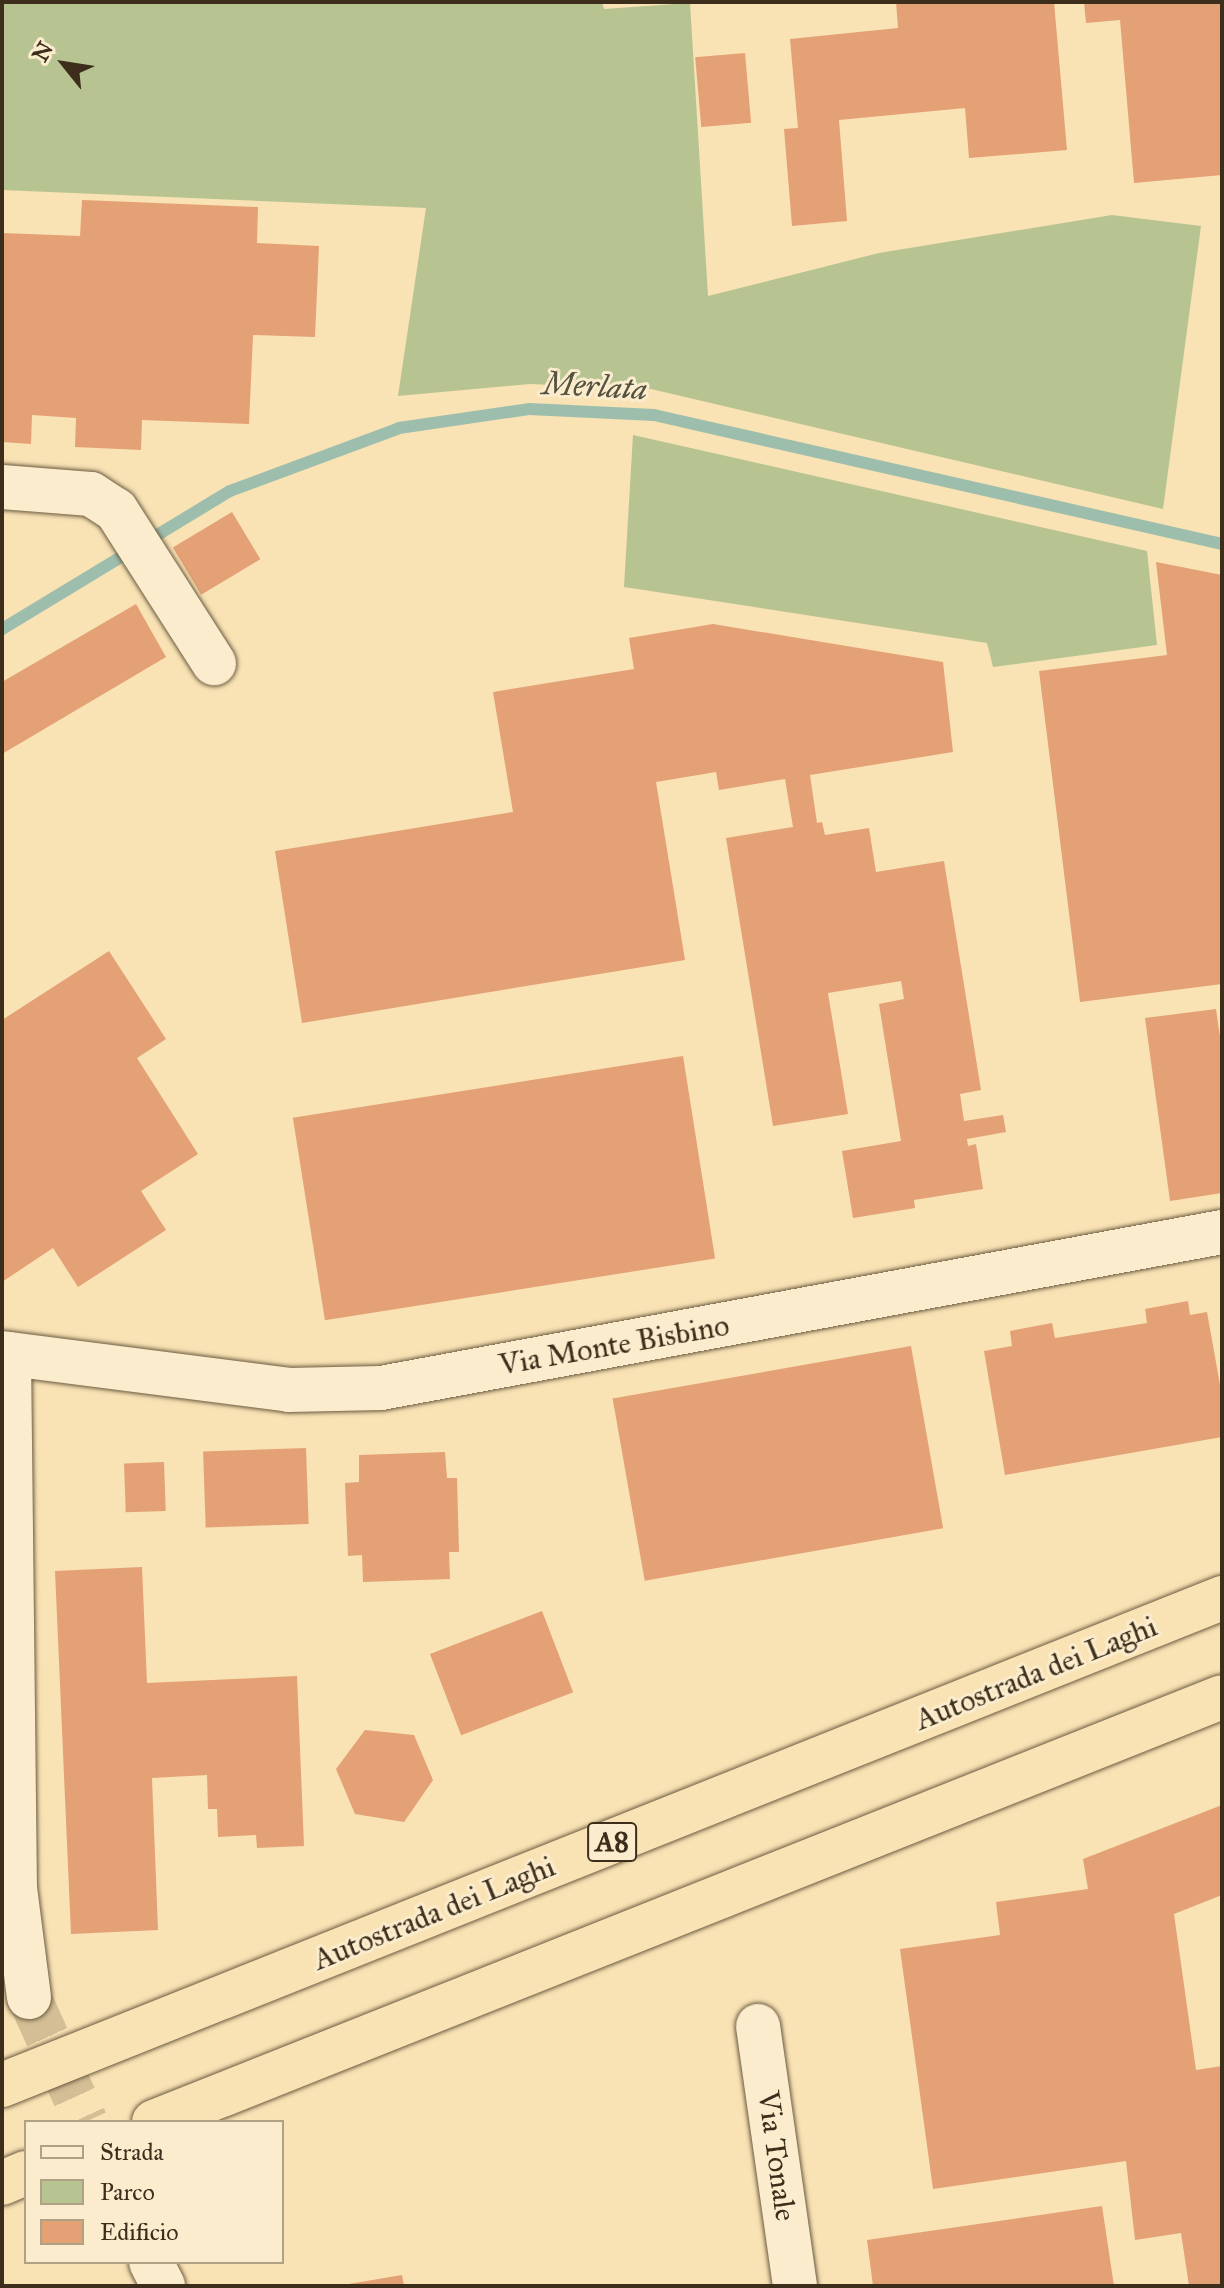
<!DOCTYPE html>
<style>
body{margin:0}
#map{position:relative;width:1224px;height:2288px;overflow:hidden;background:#f9e2b4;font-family:"IM FELL Great Primer",serif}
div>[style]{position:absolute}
.green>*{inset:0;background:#b7c492}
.stream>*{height:12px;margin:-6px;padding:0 6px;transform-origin:6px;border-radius:6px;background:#9ebead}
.building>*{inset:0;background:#e3a175;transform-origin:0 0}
.minor-tunnel>*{height:44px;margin-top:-22px;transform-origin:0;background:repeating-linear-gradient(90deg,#d3be95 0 44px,transparent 0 66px)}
.roads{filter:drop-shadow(0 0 2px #6b5b41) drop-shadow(0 0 2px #6b5b41)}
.minor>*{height:44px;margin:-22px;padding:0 22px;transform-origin:22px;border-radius:22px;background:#fbecce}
.highway>*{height:44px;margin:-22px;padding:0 22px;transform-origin:22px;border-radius:22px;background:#f9e2b4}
span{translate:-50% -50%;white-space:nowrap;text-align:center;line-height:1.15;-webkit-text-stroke:6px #fbecce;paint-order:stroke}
.shield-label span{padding:2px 6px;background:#fbecce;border:2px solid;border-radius:6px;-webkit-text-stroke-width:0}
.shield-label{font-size:28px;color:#3c2e1b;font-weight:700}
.street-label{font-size:30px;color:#3c2e1b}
.water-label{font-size:32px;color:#545240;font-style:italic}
.frame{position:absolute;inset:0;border:4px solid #3c2e1b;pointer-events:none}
.legend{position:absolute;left:24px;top:2120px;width:260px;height:144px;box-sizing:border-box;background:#fbecce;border:2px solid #afa086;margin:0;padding:10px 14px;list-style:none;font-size:24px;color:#3c2e1b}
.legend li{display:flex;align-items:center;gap:16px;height:40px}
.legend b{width:40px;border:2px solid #afa086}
.north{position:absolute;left:24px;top:24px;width:80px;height:80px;-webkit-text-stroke:6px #fbecce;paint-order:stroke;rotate:300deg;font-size:22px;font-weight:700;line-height:32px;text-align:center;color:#3c2e1b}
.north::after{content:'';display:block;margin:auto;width:28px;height:36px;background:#3c2e1b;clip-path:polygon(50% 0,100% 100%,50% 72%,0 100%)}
</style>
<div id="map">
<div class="green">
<i style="clip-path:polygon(2px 2px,602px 2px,604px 9px,690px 3px,708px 296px,879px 253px,1112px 215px,1201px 226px,1163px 509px,651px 389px,530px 384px,398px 396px,426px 208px,2px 190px)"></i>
<i style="clip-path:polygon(633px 435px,1147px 551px,1157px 645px,993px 667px,987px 643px,624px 587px)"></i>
</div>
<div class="stream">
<i style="left:2px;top:629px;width:267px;rotate:-31.2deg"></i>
<i style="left:230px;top:491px;width:180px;rotate:-20.4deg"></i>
<i style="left:399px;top:428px;width:131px;rotate:-8.3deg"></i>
<i style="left:529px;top:409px;width:125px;rotate:2.7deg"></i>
<i style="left:654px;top:415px;width:582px;rotate:12.8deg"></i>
</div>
<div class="building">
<i style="clip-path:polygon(896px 2px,1054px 2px,1067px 150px,969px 158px,965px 108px,839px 120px,847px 221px,792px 226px,784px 129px,798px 128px,790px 39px,898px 28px)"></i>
<i style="clip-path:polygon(1084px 2px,1222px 2px,1222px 175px,1134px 183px,1120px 20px,1086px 23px)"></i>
<i style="left:745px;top:53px;width:70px;height:50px;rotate:85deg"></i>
<i style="clip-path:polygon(82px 200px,258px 207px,257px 243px,319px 246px,315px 337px,253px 335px,249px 424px,142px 420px,141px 450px,75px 447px,76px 418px,32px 415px,31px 444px,2px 442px,2px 233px,80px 236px)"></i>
<i style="left:232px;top:512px;width:55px;height:69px;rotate:59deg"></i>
<i style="clip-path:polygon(1156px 562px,1222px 575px,1222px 984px,1080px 1002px,1039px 671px,1167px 655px)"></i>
<i style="clip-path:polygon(136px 604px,166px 657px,2px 754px,2px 682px)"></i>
<i style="clip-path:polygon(713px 624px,943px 662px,953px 752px,810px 775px,817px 823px,822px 822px,825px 835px,869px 828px,876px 872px,944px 861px,981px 1090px,960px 1094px,964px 1121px,1003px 1115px,1006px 1132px,967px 1139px,968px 1146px,976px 1144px,983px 1189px,914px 1200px,915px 1208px,853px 1218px,842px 1151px,901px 1141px,879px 1004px,904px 999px,901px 981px,828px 993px,848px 1114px,773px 1126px,726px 838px,793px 827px,785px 779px,719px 790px,716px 772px,656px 782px,685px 960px,302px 1023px,275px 851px,513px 812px,493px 692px,634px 669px,629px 638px)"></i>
<i style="clip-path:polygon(109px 951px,166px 1039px,137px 1058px,198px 1154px,141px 1191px,166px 1230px,78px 1287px,53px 1248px,2px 1282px,2px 1020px)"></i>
<i style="clip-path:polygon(1216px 1009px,1222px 1050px,1222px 1193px,1170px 1201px,1145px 1018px)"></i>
<i style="left:683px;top:1056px;width:205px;height:395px;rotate:81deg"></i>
<i style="clip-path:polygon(1188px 1301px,1190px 1315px,1207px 1312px,1222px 1396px,1222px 1437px,1005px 1475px,984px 1351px,1012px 1346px,1010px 1331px,1052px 1323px,1055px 1338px,1147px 1323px,1145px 1309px)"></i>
<i style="left:911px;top:1346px;width:185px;height:303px;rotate:80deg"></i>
<i style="left:306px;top:1448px;width:76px;height:103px;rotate:88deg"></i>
<i style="clip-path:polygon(445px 1452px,447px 1478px,457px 1478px,459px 1552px,449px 1552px,450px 1579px,363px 1582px,362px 1555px,348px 1556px,345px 1483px,359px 1482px,359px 1455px)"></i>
<i style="left:164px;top:1462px;width:49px;height:40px;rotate:88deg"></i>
<i style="clip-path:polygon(142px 1567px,147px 1683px,297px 1676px,304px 1846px,257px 1848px,256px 1835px,218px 1837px,217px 1809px,208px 1809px,207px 1775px,152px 1778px,158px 1930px,71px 1934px,55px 1571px)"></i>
<i style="left:542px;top:1611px;width:87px;height:120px;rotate:69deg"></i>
<i style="clip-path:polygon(365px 1730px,414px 1735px,433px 1780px,404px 1822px,355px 1814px,336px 1769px)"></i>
<i style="clip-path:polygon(1222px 1805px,1222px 1895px,1174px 1914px,1196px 2070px,1222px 2066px,1222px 2286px,1189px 2286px,1181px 2233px,1135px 2240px,1126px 2161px,933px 2189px,900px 1949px,1000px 1935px,996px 1902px,1088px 1889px,1083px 1859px)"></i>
<i style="clip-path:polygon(1102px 2206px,1114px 2286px,873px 2286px,867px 2240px)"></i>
<i style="clip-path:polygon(402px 2275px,404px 2286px,349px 2286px,349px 2284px)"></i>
</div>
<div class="minor-tunnel">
<i style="left:29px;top:1997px;width:137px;rotate:65.5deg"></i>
</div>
<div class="roads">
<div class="minor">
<i style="left:2px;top:487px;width:89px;rotate:4.5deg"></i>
<i style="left:91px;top:494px;width:30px;rotate:33deg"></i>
<i style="left:116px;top:510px;width:182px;rotate:57.4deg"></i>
<i style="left:2px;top:1353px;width:289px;rotate:7.3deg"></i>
<i style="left:289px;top:1390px;width:92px;rotate:-1.2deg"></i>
<i style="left:381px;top:1388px;width:855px;rotate:-10.51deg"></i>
<i style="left:9px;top:1354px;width:534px;rotate:89.36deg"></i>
<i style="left:15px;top:1888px;width:110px;rotate:82.7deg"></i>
<i style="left:758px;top:2026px;width:263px;rotate:81.9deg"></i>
<i style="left:151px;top:2262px;width:27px;rotate:63deg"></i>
</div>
<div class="highway">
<i style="left:2px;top:2085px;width:1314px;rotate:-21.76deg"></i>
<i style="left:154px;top:2122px;width:1149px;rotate:-21.7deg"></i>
<i style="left:2px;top:2183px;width:26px;rotate:-23deg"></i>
</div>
</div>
<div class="shield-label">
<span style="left:612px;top:1842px">A8</span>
</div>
<div class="street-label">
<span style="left:614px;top:1345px;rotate:-10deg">Via Monte Bisbino</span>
<span style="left:1036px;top:1673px;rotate:-22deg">Autostrada dei Laghi</span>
<span style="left:434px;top:1913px;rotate:-22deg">Autostrada dei Laghi</span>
<span style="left:777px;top:2156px;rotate:82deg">Via Tonale</span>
</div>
<div class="water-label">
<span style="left:595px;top:387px;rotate:3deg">Merlata</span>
</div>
<div class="frame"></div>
<ul class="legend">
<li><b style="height:10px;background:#fbecce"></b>Strada</li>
<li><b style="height:22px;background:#b7c492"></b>Parco</li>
<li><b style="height:22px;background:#e3a175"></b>Edificio</li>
</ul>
<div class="north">N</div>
</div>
